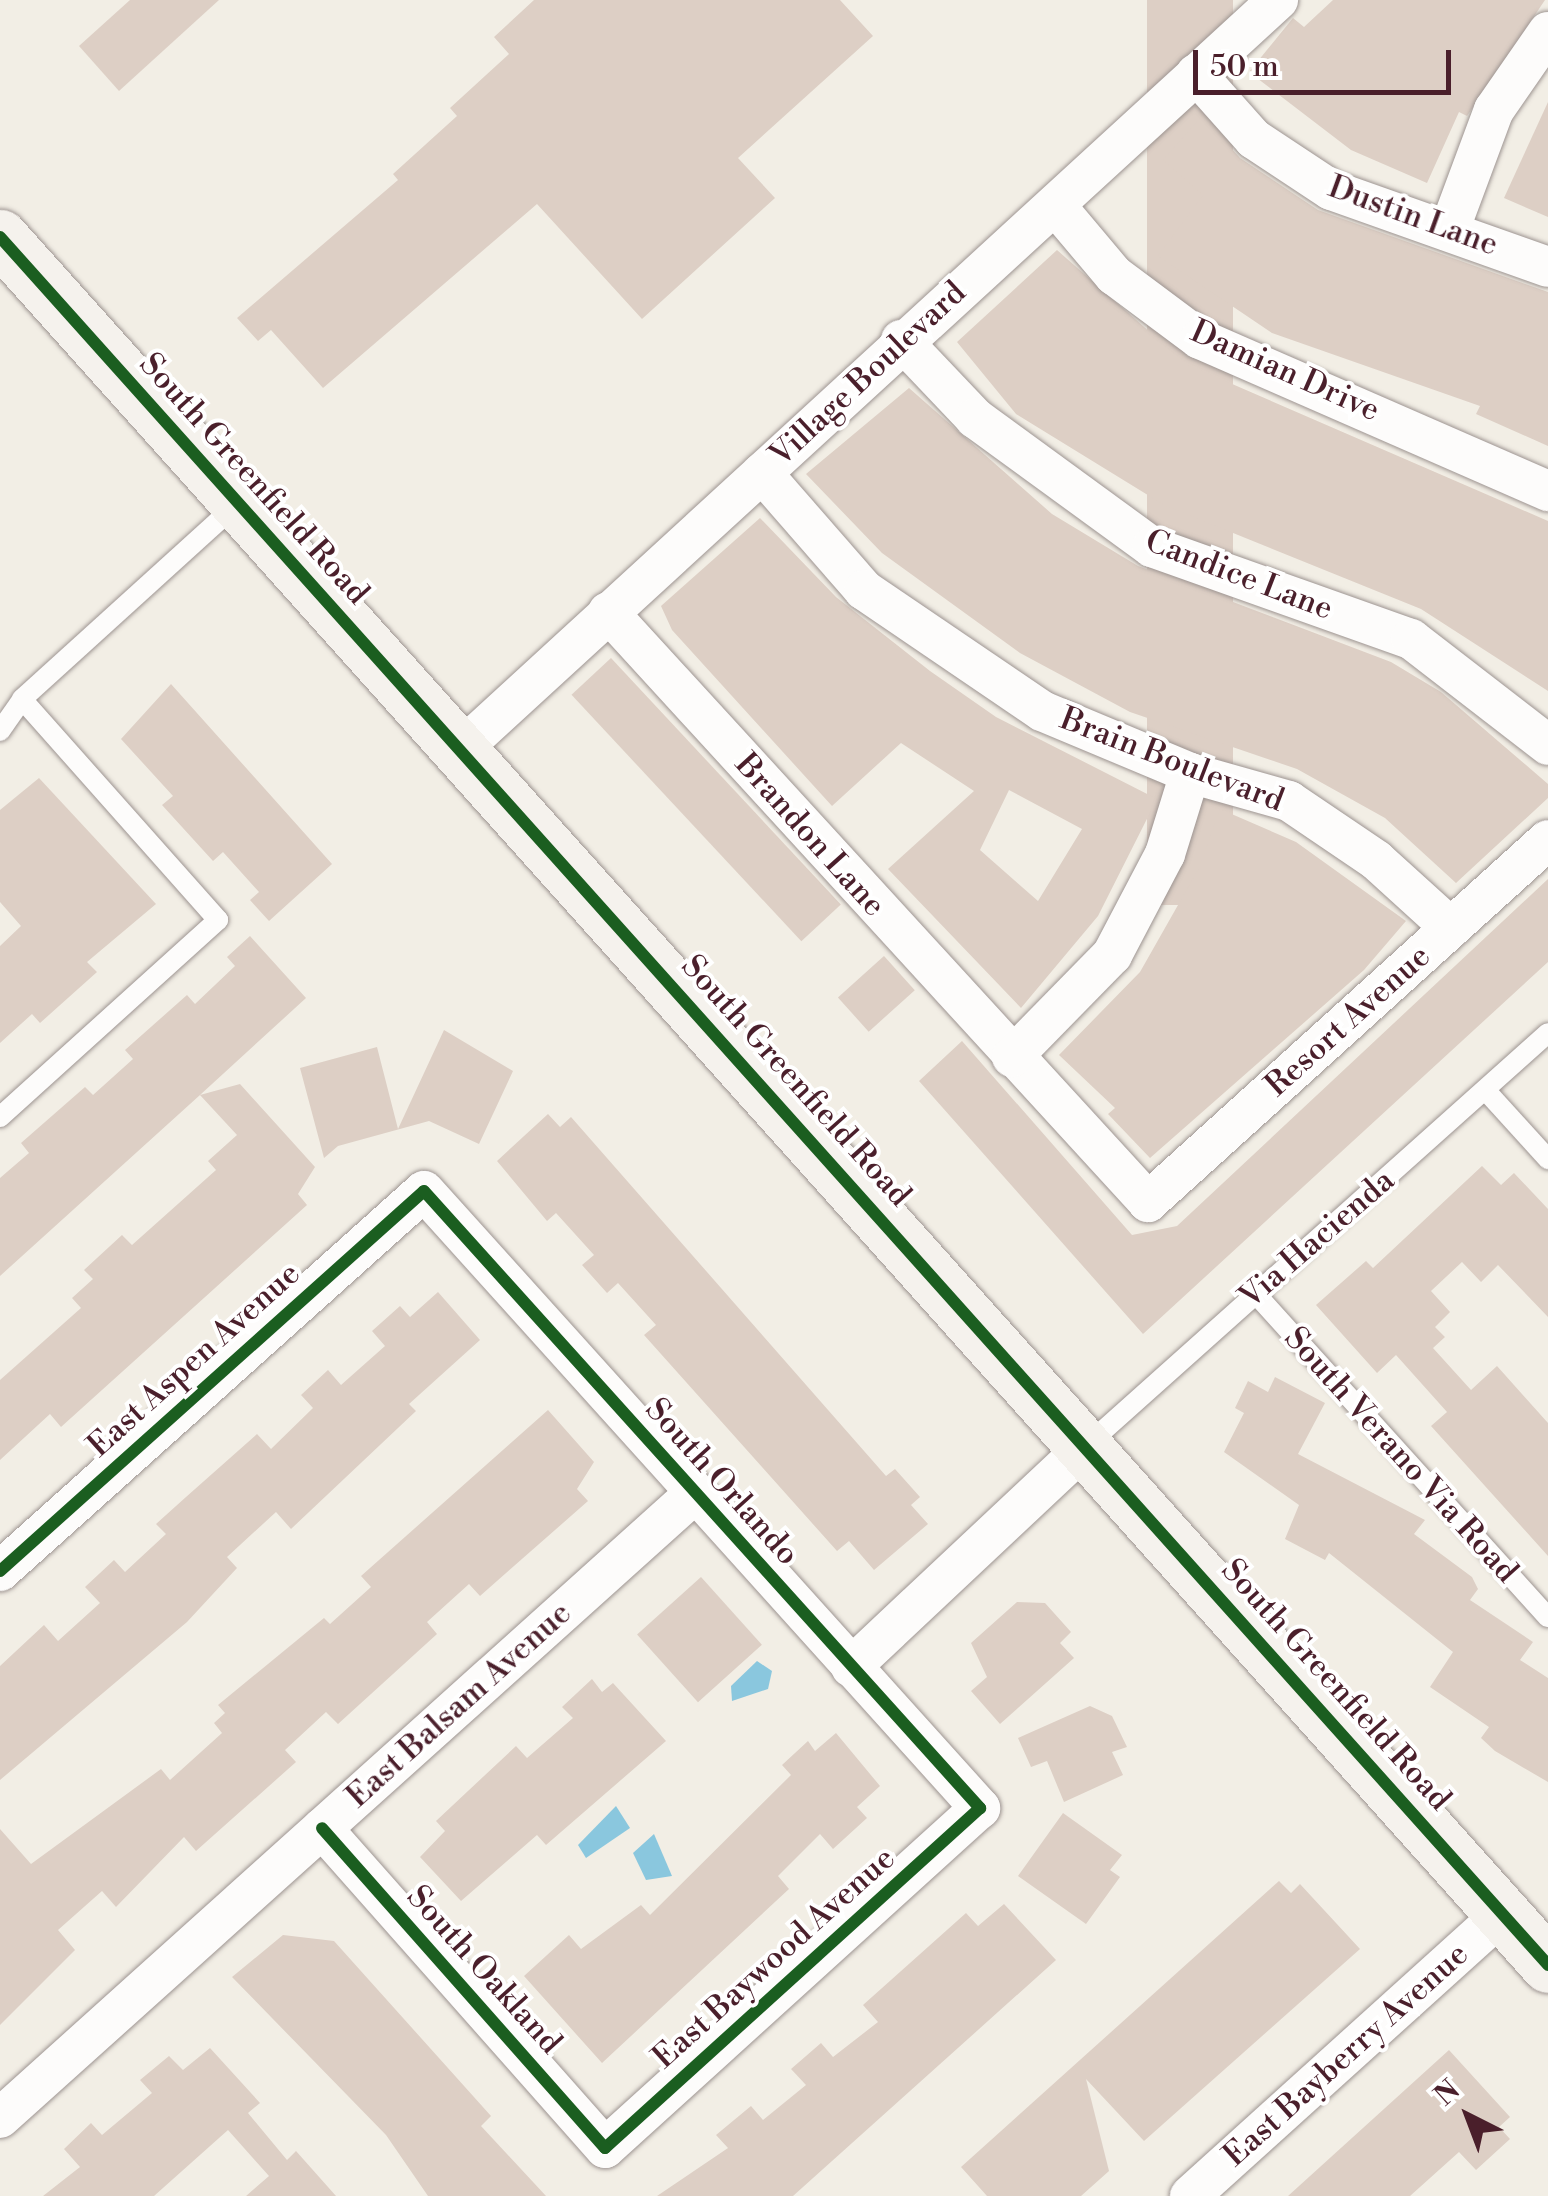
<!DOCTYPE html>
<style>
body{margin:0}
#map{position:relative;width:1548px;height:2196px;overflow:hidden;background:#f2eee5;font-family:"Libre Bodoni",serif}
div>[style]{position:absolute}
.water>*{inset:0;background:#8ac7de}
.building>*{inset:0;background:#ddcfc5;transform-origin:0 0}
.roads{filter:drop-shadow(0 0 2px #9d9491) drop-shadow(0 0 2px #9d9491)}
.service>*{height:20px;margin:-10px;padding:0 10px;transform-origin:10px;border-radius:10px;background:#fdfcfb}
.minor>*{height:40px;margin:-20px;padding:0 20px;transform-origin:20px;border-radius:20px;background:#fdfcfb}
.secondary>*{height:55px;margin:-27.5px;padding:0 27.5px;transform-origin:27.5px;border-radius:27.5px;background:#f5f2ed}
.cycleway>*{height:12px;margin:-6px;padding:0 6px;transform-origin:6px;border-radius:6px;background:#1b5e20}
span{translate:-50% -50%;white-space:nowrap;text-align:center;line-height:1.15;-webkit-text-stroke:8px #fff;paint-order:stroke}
.street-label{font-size:32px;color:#4a1f2b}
.north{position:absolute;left:1418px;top:2066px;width:100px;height:100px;-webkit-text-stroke:8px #fff;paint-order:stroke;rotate:318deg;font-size:28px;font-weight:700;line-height:40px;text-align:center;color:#4a1f2b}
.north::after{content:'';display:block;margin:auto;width:35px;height:45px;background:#4a1f2b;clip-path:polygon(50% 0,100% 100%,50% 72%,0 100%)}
.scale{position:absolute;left:1193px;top:50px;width:258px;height:45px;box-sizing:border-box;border:5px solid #4a1f2b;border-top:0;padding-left:12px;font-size:30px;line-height:35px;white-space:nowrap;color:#4a1f2b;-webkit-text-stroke:8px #fff;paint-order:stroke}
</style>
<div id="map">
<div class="water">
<i style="clip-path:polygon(757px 1661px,772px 1671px,768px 1689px,732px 1701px,731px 1686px)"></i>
<i style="clip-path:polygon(616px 1806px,630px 1828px,586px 1858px,578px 1845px)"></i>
<i style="clip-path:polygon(654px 1834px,672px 1876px,646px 1880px,633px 1853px)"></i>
</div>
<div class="building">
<i style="clip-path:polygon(130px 0,219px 0,119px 91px,79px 46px)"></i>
<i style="clip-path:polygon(534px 0,840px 0,873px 36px,738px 158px,775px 198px,642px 319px,537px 204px,323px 388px,271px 330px,258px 341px,237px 318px,398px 180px,393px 174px,457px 116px,450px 108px,509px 54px,494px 37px)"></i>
<i style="left:1147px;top:0;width:86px;height:905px"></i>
<i style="clip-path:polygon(1333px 0,1545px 0,1467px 116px,1459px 112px,1427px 183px,1351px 150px,1249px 72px,1293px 18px,1304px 27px)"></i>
<i style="clip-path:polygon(1548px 102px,1548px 217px,1504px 198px)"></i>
<i style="clip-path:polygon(1202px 116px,1240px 158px,1318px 210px,1548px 292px,1548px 446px,1476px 414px,1480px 406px,1272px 333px,1158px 256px,1203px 195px,1163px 160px)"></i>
<i style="clip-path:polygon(1057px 250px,1186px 364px,1548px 521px,1548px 691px,1421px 609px,1164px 505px,1016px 414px,957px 342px)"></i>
<i style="clip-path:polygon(909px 388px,1052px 514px,1138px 566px,1391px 662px,1441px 692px,1548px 784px,1548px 798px,1456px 883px,1385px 818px,1297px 769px,1130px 712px,1020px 653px,882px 553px,806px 474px)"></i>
<i style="clip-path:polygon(evenodd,760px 518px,836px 597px,930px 671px,996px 717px,1157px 799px,1098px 916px,1021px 1008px,888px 869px,974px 791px,901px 743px,832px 806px,672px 630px,661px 606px,760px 518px,1009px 790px,1082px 829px,1038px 901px,980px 850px,1009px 790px)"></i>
<i style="left:611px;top:658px;width:337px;height:54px;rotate:47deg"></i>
<i style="clip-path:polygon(171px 684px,332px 864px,269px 921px,250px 900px,259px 892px,223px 852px,213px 861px,162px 805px,173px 796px,121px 739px)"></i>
<i style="clip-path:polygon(39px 778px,156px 904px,87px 962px,97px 972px,40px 1023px,32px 1014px,0 1043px,0 946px,21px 926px,0 902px,0 810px)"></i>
<i style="clip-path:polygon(1220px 809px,1296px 842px,1406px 921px,1364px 970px,1150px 1158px,1108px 1114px,1115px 1108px,1059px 1055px,1140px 972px,1199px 868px)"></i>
<i style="clip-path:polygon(1548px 879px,1548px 962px,1143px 1334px,919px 1081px,962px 1041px,1132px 1235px,1177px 1226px)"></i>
<i style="clip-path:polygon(250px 936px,306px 998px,200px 1095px,240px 1084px,315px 1167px,298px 1194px,307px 1205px,61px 1427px,50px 1414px,0 1460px,0 1380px,81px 1308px,72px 1298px,93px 1279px,84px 1270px,122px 1235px,132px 1245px,216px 1170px,208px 1161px,237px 1135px,200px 1095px,0 1276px,0 1178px,29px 1153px,21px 1143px,85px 1087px,93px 1095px,133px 1059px,125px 1050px,187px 995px,195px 1004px,235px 966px,227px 957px)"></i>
<i style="left:884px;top:956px;width:46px;height:62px;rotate:48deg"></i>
<i style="clip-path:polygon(444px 1030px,513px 1071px,479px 1144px,429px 1121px,338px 1146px,324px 1158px,300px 1068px,377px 1047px,398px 1129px)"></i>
<i style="clip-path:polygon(548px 1114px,560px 1127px,571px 1117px,886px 1476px,895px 1469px,920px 1497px,911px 1505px,928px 1524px,874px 1570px,849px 1541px,837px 1551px,644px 1335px,656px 1325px,618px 1283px,607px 1293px,582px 1265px,594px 1255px,556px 1213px,547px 1221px,497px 1161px)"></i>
<i style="clip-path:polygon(1482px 1166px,1501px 1185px,1514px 1173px,1548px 1209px,1548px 1317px,1498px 1265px,1481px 1282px,1462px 1262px,1431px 1291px,1450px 1312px,1435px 1327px,1445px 1337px,1433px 1348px,1471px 1390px,1497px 1366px,1548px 1423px,1548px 1556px,1431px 1426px,1447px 1412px,1396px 1355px,1377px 1373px,1316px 1305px,1366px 1261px,1373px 1268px)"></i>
<i style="clip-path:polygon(438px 1292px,480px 1340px,409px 1404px,416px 1411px,291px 1529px,276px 1512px,227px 1557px,237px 1568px,187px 1622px,0 1780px,0 1666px,44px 1625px,58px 1641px,100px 1603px,85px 1587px,114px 1560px,125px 1572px,166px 1534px,156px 1524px,186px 1497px,257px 1434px,271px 1449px,313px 1408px,301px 1395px,328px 1370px,341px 1385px,385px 1346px,372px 1331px,400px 1306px,410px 1317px)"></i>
<i style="clip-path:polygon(1275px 1377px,1325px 1403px,1298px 1454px,1425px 1520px,1414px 1534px,1472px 1577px,1478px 1589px,1470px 1600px,1533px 1642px,1520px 1660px,1548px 1678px,1548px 1782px,1495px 1751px,1481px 1738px,1489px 1727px,1430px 1687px,1453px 1652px,1329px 1553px,1325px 1560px,1285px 1539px,1299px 1505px,1224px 1452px,1244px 1413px,1235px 1408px,1248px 1381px,1268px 1392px)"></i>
<i style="clip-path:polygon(548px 1410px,594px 1462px,577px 1489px,588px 1501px,480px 1596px,469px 1584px,427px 1622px,437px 1634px,338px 1724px,326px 1712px,285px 1750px,296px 1762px,196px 1851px,184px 1837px,116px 1907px,102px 1891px,58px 1930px,75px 1950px,0 2025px,0 1829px,31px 1864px,161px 1769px,170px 1780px,222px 1733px,214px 1723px,225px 1713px,218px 1705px,324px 1618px,330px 1624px,371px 1587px,361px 1576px)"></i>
<i style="left:701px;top:1577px;width:91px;height:86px;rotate:48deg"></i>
<i style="clip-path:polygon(1017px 1602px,1045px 1603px,1071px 1632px,1060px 1643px,1074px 1658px,1000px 1724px,971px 1691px,987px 1677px,971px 1643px)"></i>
<i style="clip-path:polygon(592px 1679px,602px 1692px,613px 1683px,666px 1741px,546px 1845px,537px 1835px,461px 1901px,420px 1857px,445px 1831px,436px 1821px,516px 1746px,527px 1758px,573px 1718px,562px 1707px)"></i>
<i style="clip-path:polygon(1090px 1706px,1112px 1716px,1127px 1747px,1112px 1752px,1123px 1775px,1064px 1802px,1047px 1761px,1031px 1767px,1018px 1738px)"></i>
<i style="clip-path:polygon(836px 1733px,880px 1786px,857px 1807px,867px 1818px,833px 1849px,820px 1834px,778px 1876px,789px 1889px,602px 2063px,524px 1976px,569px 1935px,581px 1949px,641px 1905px,650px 1915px,791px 1775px,782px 1765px,808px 1741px,815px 1751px)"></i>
<i style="clip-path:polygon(1063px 1813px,1122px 1855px,1110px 1870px,1120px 1877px,1086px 1924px,1018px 1876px)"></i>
<i style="clip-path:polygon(1279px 1881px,1291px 1893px,1300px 1884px,1360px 1949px,1144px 2141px,1086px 2079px,1109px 2171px,1081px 2196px,987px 2196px,961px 2167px)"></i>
<i style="clip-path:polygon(1004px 1904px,1056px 1960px,793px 2196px,657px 2196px,728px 2148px,716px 2135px,751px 2106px,763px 2120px,806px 2085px,791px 2069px,821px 2043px,833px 2057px,878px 2022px,863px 2005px,966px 1913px,978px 1926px)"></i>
<i style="clip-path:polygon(283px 1935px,334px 1941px,491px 2116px,481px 2126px,546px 2196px,428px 2196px,386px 2135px,232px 1977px)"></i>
<i style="clip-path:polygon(210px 2048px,260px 2103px,248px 2113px,287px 2160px,296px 2151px,336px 2196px,246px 2196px,269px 2176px,228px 2130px,154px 2196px,43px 2196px,80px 2167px,64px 2149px,91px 2123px,102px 2135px,152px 2093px,140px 2080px,169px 2056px,183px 2070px)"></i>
<i style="clip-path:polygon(1449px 2050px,1510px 2117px,1499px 2127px,1510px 2139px,1476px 2170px,1459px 2152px,1410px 2196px,1288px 2196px)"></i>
</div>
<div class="roads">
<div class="service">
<i style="left:0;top:731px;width:39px;rotate:-55deg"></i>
<i style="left:22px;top:699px;width:289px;rotate:-42.2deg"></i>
<i style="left:1487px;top:1092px;width:91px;rotate:47.7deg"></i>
<i style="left:0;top:1117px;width:294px;rotate:-42.1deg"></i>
<i style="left:218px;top:920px;width:295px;rotate:-131.6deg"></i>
<i style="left:1254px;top:1292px;width:438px;rotate:47.9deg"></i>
<i style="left:1087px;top:1445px;width:618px;rotate:-41.79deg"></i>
</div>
<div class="minor">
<i style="left:1196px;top:74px;width:87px;rotate:48.3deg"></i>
<i style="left:1254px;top:139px;width:92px;rotate:33.5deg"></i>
<i style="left:1331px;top:190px;width:230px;rotate:19.5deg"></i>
<i style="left:1055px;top:205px;width:92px;rotate:49.9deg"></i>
<i style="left:1114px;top:275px;width:107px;rotate:36.7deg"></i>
<i style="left:1200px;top:339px;width:380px;rotate:23.6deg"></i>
<i style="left:1450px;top:228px;width:126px;rotate:-69.6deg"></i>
<i style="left:1494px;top:110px;width:95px;rotate:-55.3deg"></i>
<i style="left:901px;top:340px;width:108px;rotate:46.5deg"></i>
<i style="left:975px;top:418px;width:219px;rotate:36.1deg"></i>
<i style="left:1152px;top:547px;width:275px;rotate:19.6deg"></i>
<i style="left:1411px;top:639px;width:173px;rotate:37.7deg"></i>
<i style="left:762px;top:473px;width:155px;rotate:48.9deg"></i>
<i style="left:864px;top:590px;width:215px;rotate:34.2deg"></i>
<i style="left:1042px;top:711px;width:160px;rotate:22.7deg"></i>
<i style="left:1190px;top:773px;width:103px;rotate:15.8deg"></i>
<i style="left:1289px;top:801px;width:105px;rotate:34.1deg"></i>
<i style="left:1376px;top:860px;width:101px;rotate:42.2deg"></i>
<i style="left:608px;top:612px;width:800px;rotate:47.53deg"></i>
<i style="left:1148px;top:1202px;width:539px;rotate:-42.15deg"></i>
<i style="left:460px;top:750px;width:1110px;rotate:-42.52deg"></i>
<i style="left:1012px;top:1057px;width:143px;rotate:-45.6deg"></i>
<i style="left:1112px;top:955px;width:114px;rotate:-62.3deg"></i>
<i style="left:1165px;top:854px;width:85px;rotate:-72.8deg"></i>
<i style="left:0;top:1571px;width:569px;rotate:-41.87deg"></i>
<i style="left:424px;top:1191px;width:831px;rotate:47.98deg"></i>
<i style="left:980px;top:1808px;width:506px;rotate:137.8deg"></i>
<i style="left:605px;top:2148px;width:427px;rotate:-131.5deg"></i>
<i style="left:851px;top:1667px;width:324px;rotate:-43.2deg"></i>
<i style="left:0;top:2118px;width:935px;rotate:-41.96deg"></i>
<i style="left:1190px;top:2196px;width:421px;rotate:-42.1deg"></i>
</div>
<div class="secondary">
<i style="left:0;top:237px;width:2320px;rotate:48.14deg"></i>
</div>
</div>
<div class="cycleway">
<i style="left:0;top:237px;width:2320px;rotate:48.14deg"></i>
<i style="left:0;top:1571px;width:569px;rotate:-41.87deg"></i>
<i style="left:424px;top:1191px;width:831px;rotate:47.98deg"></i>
<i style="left:980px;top:1808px;width:506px;rotate:137.8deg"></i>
<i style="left:605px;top:2148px;width:427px;rotate:-131.5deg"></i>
</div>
<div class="street-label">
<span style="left:1413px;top:216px;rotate:20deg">Dustin Lane</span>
<span style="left:1285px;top:371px;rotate:24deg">Damian Drive</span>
<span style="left:868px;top:374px;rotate:-43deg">Village Boulevard</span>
<span style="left:254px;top:479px;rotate:48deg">South Greenfield Road</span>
<span style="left:1239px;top:575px;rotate:21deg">Candice Lane</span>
<span style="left:1172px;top:760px;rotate:21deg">Brain Boulevard</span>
<span style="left:810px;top:835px;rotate:48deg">Brandon Lane</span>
<span style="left:1348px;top:1021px;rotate:-42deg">Resort Avenue</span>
<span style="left:796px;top:1081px;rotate:48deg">South Greenfield Road</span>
<span style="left:1317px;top:1239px;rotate:-41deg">Via Hacienda</span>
<span style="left:194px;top:1360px;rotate:-42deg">East Aspen Avenue</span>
<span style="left:1401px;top:1455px;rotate:48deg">South Verano Via Road</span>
<span style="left:722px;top:1482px;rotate:48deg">South Orlando</span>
<span style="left:1336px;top:1685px;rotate:48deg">South Greenfield Road</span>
<span style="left:459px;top:1705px;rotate:-42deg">East Balsam Avenue</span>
<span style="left:774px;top:1958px;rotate:-42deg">East Baywood Avenue</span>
<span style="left:484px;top:1970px;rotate:48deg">South Oakland</span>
<span style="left:1346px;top:2055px;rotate:-42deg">East Bayberry Avenue</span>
</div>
<div class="north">N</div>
<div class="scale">50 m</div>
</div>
